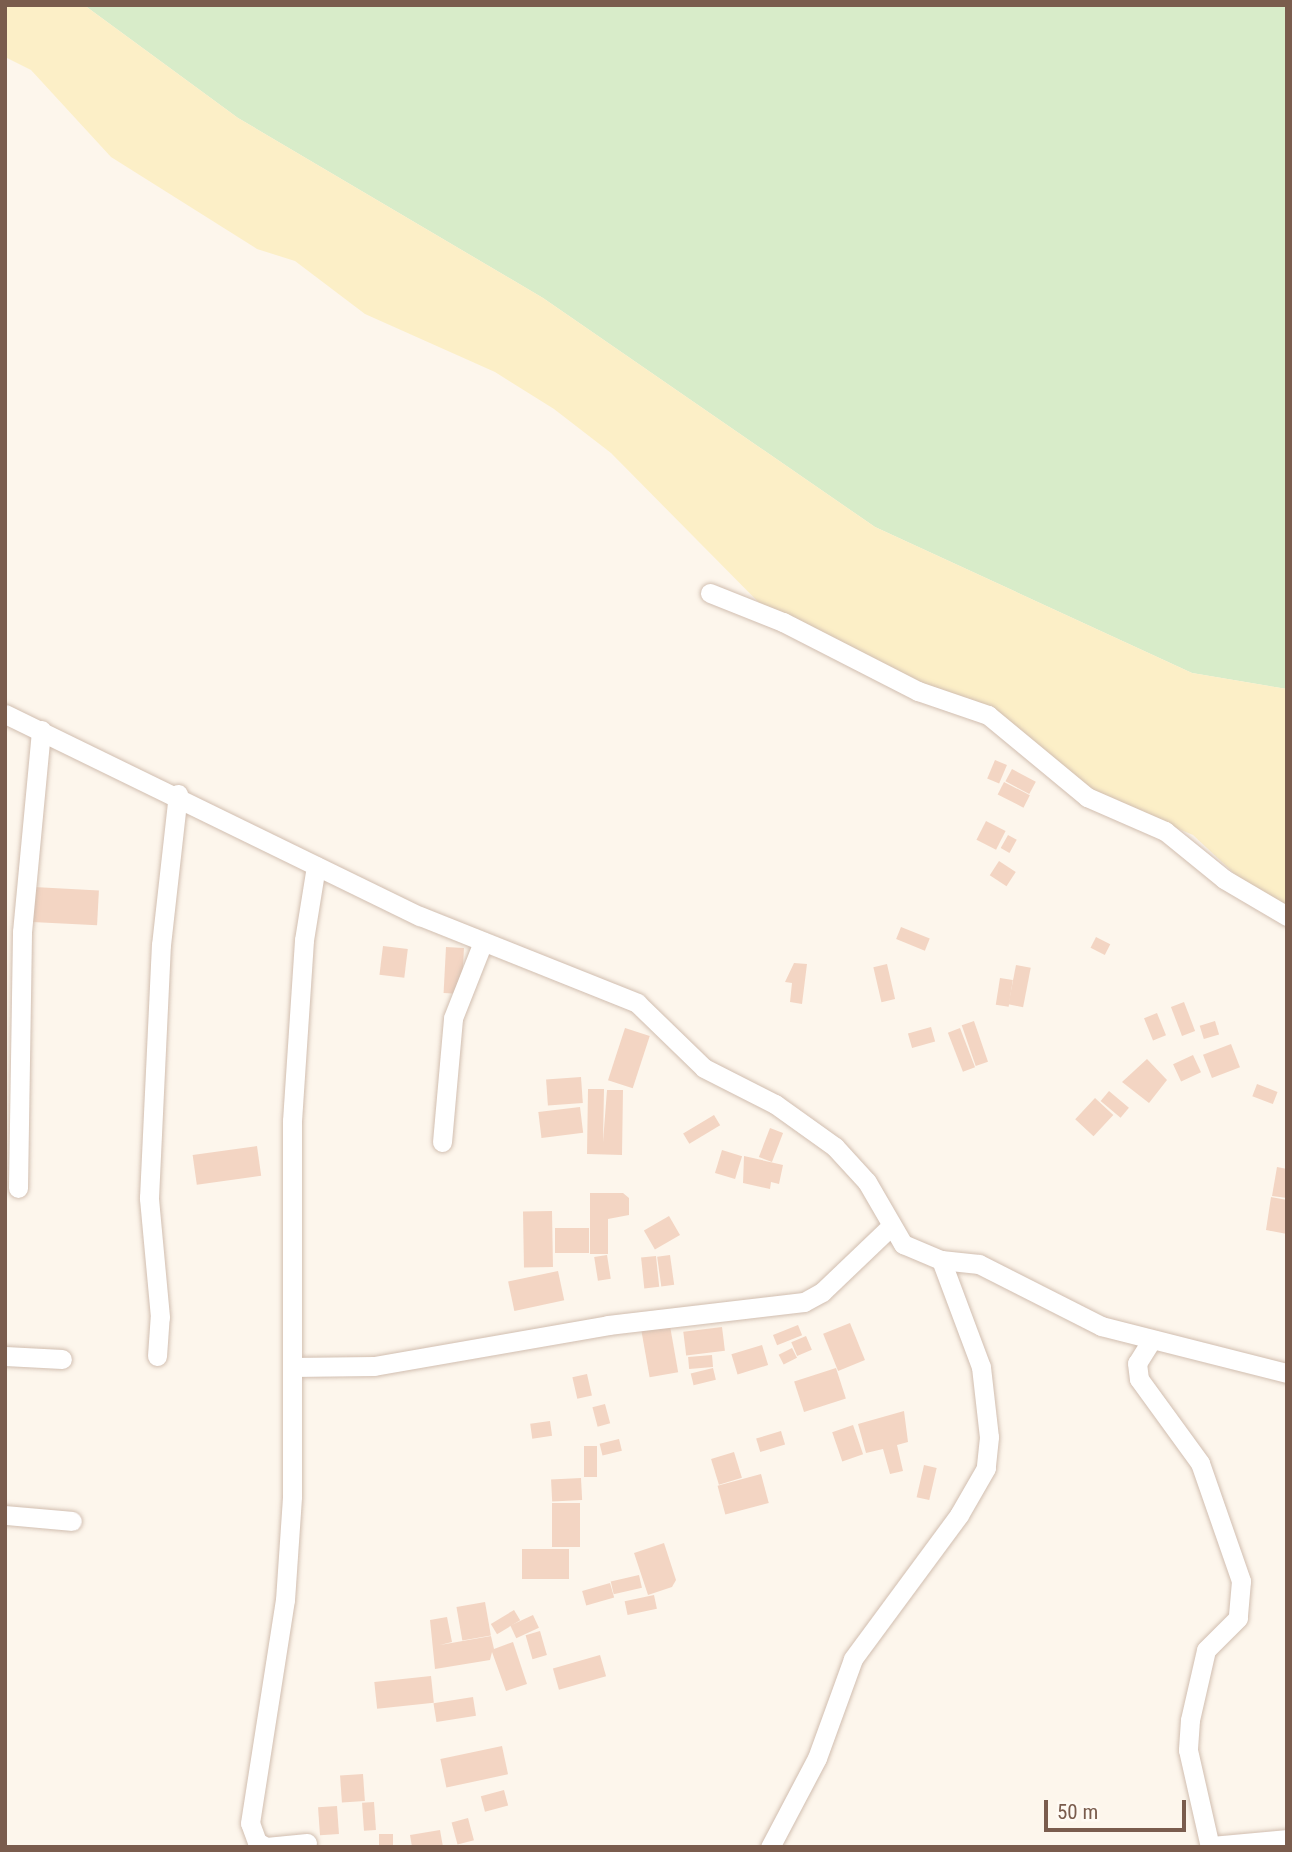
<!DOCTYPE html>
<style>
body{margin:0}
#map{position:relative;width:1292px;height:1852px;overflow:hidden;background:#fdf6ec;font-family:"Roboto Condensed",sans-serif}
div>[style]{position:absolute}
.green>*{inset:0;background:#d8ecc9}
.sand>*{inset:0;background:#fcefc7}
.building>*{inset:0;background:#f3d5c3;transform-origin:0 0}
.roads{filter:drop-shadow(0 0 2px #d1beb0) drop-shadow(0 0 2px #d1beb0)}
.street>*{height:19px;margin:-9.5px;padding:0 9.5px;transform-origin:9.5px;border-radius:9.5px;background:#fff}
span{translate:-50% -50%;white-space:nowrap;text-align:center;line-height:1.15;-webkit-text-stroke:5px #fffaf3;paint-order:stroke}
.frame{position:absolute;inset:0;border:7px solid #7a5c4d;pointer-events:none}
.scale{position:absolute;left:1044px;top:1800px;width:142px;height:32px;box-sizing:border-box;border:4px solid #7a5c4d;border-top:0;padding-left:9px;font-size:21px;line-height:24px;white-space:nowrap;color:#7a5c4d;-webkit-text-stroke:5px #fffaf3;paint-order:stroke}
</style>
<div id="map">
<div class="green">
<i style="clip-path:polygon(84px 5px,1287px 5px,1287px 689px,1192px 673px,875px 527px,543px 298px,238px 118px)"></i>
</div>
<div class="sand">
<i style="clip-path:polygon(5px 5px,84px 5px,238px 118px,543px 298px,875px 527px,1192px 673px,1287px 689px,1287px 906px,1237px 876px,1193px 835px,1092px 793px,1036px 743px,777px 621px,611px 453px,554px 409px,495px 372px,365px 314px,295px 261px,257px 249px,111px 157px,31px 70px,5px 57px)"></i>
</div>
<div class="building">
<i style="left:995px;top:760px;width:13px;height:20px;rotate:23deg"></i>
<i style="left:1012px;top:769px;width:27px;height:14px;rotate:28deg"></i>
<i style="left:1004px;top:782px;width:29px;height:14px;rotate:27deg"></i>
<i style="left:986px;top:821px;width:22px;height:21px;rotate:27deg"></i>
<i style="left:1008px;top:835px;width:10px;height:15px;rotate:29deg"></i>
<i style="left:999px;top:861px;width:20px;height:17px;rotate:33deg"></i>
<i style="left:34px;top:887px;width:65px;height:35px;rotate:3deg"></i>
<i style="left:901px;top:927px;width:31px;height:13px;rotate:22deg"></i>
<i style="left:1096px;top:937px;width:16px;height:12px;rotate:27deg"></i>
<i style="left:383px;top:946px;width:25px;height:29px;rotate:7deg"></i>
<i style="left:446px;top:947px;width:18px;height:46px;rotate:3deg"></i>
<i style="clip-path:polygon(794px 963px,807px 964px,802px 1004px,790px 1002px,792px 983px,785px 982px)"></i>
<i style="left:887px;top:964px;width:36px;height:14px;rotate:77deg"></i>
<i style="left:1016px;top:965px;width:15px;height:40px;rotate:11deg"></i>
<i style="left:1000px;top:978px;width:13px;height:27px;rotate:9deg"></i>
<i style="left:1184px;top:1002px;width:31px;height:14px;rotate:69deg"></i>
<i style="left:1157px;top:1013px;width:24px;height:14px;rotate:68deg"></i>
<i style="left:974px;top:1021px;width:43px;height:13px;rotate:71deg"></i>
<i style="left:1215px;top:1021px;width:14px;height:16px;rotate:73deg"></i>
<i style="left:931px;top:1027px;width:15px;height:24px;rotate:74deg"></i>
<i style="left:625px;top:1028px;width:26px;height:55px;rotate:18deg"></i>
<i style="left:960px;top:1028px;width:42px;height:13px;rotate:69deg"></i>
<i style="left:1231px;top:1044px;width:25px;height:30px;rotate:69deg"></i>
<i style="left:1193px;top:1055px;width:19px;height:22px;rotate:65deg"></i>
<i style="clip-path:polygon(1147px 1059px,1167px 1080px,1149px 1103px,1122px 1082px)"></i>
<i style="left:581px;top:1077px;width:26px;height:35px;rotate:86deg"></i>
<i style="left:1257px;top:1084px;width:22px;height:13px;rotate:21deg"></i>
<i style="clip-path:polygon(588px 1089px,604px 1089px,603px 1142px,607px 1090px,623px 1090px,622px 1155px,587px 1154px)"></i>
<i style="left:1109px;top:1091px;width:26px;height:13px;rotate:40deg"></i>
<i style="left:1095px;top:1098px;width:25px;height:29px;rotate:43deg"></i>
<i style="left:580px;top:1107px;width:26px;height:42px;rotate:83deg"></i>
<i style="left:714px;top:1115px;width:12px;height:36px;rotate:59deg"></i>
<i style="left:770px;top:1128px;width:14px;height:31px;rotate:21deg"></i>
<i style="left:257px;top:1146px;width:30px;height:65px;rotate:82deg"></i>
<i style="left:722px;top:1150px;width:21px;height:24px;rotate:17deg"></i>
<i style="clip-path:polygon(744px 1156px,783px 1165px,779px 1184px,771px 1182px,770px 1189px,743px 1183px)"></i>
<i style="clip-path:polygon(1277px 1167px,1287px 1169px,1287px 1198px,1272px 1196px)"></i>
<i style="clip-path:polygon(590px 1193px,623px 1193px,629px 1198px,629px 1215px,608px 1219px,608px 1254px,590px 1254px)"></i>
<i style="clip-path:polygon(1271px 1197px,1287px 1200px,1287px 1234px,1266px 1230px)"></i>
<i style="left:552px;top:1211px;width:56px;height:29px;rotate:89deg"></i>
<i style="left:669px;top:1216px;width:22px;height:29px;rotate:60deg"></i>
<i style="left:555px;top:1228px;width:34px;height:25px"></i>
<i style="left:607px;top:1255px;width:24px;height:13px;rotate:81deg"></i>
<i style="left:670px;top:1255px;width:30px;height:13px;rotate:82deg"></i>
<i style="left:656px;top:1256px;width:31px;height:15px;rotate:84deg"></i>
<i style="left:558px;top:1271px;width:30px;height:51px;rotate:78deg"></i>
<i style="left:850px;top:1323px;width:40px;height:29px;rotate:68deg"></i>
<i style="left:798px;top:1325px;width:11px;height:27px;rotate:68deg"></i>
<i style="left:670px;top:1326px;width:47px;height:29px;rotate:80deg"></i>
<i style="left:722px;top:1327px;width:24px;height:39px;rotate:83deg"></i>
<i style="left:806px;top:1336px;width:15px;height:16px;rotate:67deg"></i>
<i style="left:762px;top:1345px;width:21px;height:32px;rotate:73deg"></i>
<i style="left:792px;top:1348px;width:11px;height:15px;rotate:63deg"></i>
<i style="left:712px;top:1355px;width:12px;height:24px;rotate:85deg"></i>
<i style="left:713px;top:1368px;width:12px;height:23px;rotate:76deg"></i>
<i style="left:836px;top:1368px;width:32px;height:44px;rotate:72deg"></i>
<i style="left:587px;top:1374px;width:22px;height:15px;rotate:77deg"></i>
<i style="left:605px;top:1404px;width:20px;height:13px;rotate:75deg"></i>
<i style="clip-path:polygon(904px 1411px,908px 1442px,897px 1445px,903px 1471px,890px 1474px,883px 1449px,866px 1453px,858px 1424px)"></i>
<i style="left:550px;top:1421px;width:15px;height:20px;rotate:82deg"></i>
<i style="left:853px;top:1425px;width:31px;height:22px;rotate:71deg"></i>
<i style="left:781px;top:1431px;width:14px;height:26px;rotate:73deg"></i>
<i style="left:619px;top:1439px;width:12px;height:20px;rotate:76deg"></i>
<i style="left:584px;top:1446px;width:13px;height:31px"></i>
<i style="left:734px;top:1452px;width:27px;height:24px;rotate:73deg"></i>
<i style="left:924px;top:1465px;width:13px;height:33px;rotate:13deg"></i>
<i style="left:761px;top:1474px;width:30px;height:45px;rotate:75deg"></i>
<i style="left:581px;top:1478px;width:22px;height:30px;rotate:87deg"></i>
<i style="left:552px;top:1503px;width:28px;height:44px"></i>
<i style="clip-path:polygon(664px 1543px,676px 1580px,672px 1587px,648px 1595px,634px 1553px)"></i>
<i style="left:522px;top:1549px;width:47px;height:30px"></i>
<i style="left:639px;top:1575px;width:13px;height:29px;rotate:77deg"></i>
<i style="left:610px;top:1583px;width:15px;height:29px;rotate:74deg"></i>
<i style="left:654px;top:1595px;width:14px;height:30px;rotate:78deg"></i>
<i style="left:485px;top:1602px;width:34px;height:29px;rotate:80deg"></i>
<i style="left:514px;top:1610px;width:12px;height:27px;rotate:59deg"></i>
<i style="left:533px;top:1615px;width:14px;height:25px;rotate:65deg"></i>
<i style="clip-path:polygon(447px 1617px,452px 1642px,440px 1645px,491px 1636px,494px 1649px,513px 1642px,527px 1684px,506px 1691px,492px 1652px,490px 1660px,435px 1669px,430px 1620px)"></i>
<i style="left:540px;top:1631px;width:25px;height:15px;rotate:74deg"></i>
<i style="left:600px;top:1655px;width:22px;height:49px;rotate:74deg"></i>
<i style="left:431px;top:1676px;width:27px;height:57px;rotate:84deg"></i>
<i style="left:473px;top:1697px;width:19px;height:40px;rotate:81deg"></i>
<i style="left:502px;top:1746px;width:29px;height:63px;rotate:78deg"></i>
<i style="left:363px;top:1774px;width:27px;height:23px;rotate:86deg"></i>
<i style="left:504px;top:1790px;width:16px;height:24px;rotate:75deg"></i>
<i style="left:374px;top:1802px;width:28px;height:12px;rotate:86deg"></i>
<i style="left:337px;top:1806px;width:28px;height:19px;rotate:86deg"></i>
<i style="left:468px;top:1818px;width:23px;height:17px;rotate:75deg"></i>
<i style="clip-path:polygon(440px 1830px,443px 1847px,412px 1847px,410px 1835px)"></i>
<i style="left:379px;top:1834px;width:14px;height:13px"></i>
</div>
<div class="roads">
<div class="street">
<i style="left:710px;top:593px;width:79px;rotate:21.7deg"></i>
<i style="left:783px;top:622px;width:152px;rotate:27.1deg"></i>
<i style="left:918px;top:691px;width:74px;rotate:18.9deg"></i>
<i style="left:988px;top:715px;width:129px;rotate:39.6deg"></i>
<i style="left:1087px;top:797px;width:85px;rotate:23.6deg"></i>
<i style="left:1165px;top:831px;width:76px;rotate:39.1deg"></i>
<i style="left:1224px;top:879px;width:73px;rotate:30.4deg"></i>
<i style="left:5px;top:714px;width:462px;rotate:26deg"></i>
<i style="left:420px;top:916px;width:234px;rotate:21.8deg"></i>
<i style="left:637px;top:1003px;width:93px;rotate:44.1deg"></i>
<i style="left:704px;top:1068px;width:80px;rotate:26.9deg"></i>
<i style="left:775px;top:1104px;width:74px;rotate:35.6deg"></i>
<i style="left:835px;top:1147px;width:47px;rotate:47.6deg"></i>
<i style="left:867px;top:1182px;width:72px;rotate:59.9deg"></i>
<i style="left:903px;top:1244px;width:41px;rotate:22.8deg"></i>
<i style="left:941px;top:1260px;width:114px;rotate:69.5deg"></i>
<i style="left:981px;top:1367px;width:70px;rotate:83.5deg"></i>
<i style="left:989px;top:1437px;width:31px;rotate:96deg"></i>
<i style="left:986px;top:1468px;width:54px;rotate:119.9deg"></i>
<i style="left:959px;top:1515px;width:179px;rotate:126.4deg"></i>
<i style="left:853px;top:1659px;width:105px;rotate:110deg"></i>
<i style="left:817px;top:1758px;width:101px;rotate:117.8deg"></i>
<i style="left:442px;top:1142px;width:124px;rotate:-84.9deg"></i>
<i style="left:453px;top:1018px;width:82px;rotate:-68.5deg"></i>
<i style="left:18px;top:1188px;width:256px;rotate:-89.1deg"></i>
<i style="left:22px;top:932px;width:203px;rotate:-84.6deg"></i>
<i style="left:941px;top:1260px;width:38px;rotate:6deg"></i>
<i style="left:979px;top:1264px;width:137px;rotate:26.9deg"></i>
<i style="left:1101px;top:1326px;width:192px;rotate:14.2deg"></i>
<i style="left:1151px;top:1341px;width:26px;rotate:122deg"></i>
<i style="left:1137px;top:1363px;width:16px;rotate:83deg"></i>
<i style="left:1139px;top:1379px;width:104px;rotate:54deg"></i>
<i style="left:1200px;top:1463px;width:125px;rotate:70.8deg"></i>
<i style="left:1241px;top:1581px;width:37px;rotate:95deg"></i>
<i style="left:1238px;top:1618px;width:45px;rotate:135deg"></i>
<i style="left:1206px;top:1650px;width:72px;rotate:102.9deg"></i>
<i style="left:1190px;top:1720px;width:30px;rotate:94deg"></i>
<i style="left:1188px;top:1750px;width:99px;rotate:77.2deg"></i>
<i style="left:5px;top:1356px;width:57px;rotate:3deg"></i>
<i style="left:157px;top:1356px;width:39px;rotate:-86deg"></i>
<i style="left:160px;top:1317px;width:120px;rotate:-95.3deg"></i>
<i style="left:149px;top:1198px;width:253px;rotate:-87.3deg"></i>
<i style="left:161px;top:945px;width:152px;rotate:-83.6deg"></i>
<i style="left:292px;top:1367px;width:82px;rotate:-0.7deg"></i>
<i style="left:374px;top:1366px;width:238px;rotate:-9.9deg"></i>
<i style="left:608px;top:1325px;width:197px;rotate:-6.7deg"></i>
<i style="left:804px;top:1302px;width:21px;rotate:-29deg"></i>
<i style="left:822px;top:1292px;width:95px;rotate:-43.7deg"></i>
<i style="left:5px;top:1515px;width:67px;rotate:5.1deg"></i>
<i style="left:307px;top:1843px;width:41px;rotate:174.4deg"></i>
<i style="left:266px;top:1847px;width:10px;rotate:-151deg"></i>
<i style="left:257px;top:1842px;width:20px;rotate:-110deg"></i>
<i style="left:250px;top:1823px;width:226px;rotate:-81.1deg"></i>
<i style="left:285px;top:1600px;width:104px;rotate:-86.1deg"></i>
<i style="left:292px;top:1496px;width:375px;rotate:-90deg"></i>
<i style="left:292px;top:1121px;width:181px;rotate:-86.2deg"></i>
<i style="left:304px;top:940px;width:75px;rotate:-80.8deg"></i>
<i style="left:1210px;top:1846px;width:77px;rotate:-5.2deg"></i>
</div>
</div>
<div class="frame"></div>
<div class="scale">50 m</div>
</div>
